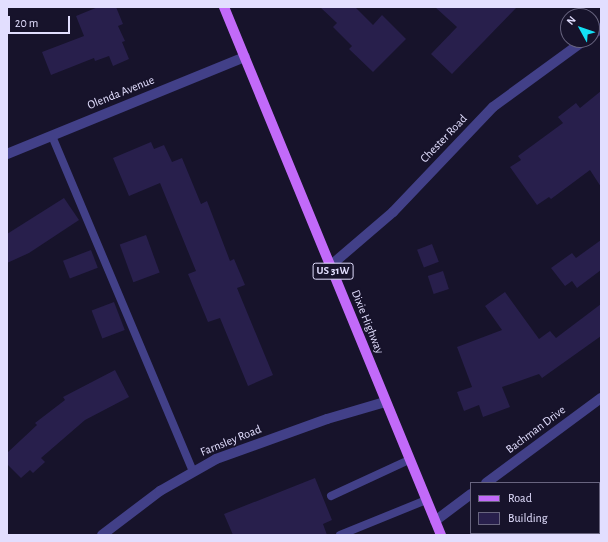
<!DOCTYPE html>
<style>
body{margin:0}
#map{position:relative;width:608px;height:542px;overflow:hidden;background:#17132b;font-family:"Alegreya Sans",sans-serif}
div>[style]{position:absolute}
.building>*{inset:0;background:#281f4c;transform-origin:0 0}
.lane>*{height:8px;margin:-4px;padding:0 4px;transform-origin:4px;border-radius:4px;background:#424088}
.street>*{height:10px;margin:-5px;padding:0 5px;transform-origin:5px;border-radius:5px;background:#424088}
.primary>*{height:10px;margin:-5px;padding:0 5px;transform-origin:5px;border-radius:5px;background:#c26af9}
span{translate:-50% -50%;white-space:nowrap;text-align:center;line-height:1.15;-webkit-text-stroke:3.5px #17132b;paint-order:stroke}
.shield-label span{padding:1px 3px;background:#17132b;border:1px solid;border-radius:3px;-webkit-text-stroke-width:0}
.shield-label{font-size:11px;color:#e2defe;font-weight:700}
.street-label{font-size:12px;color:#e2defe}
.frame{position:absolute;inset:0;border:8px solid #e2defe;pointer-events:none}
.legend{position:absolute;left:470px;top:482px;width:130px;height:52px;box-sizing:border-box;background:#17132b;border:1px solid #68647f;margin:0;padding:5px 7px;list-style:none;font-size:12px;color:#e2defe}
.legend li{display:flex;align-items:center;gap:8px;height:20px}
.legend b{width:20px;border:1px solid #68647f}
.north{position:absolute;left:560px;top:8px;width:40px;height:40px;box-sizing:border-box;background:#17132b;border:1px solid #68647f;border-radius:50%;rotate:310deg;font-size:11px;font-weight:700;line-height:16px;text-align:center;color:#e2defe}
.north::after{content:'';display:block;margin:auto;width:14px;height:18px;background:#13e1f5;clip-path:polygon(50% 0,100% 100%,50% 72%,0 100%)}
.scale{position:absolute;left:8px;top:16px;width:62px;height:18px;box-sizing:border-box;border:2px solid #e2defe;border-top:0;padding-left:5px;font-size:12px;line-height:14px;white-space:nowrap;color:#e2defe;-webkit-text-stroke:3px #17132b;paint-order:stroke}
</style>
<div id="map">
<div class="building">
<i style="clip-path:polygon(98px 7px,116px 7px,123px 24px,118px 26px,125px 41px,122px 42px,129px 59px,113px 66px,109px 56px,95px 61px,94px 58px,51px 75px,42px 52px,84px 36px,76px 16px)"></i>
<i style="clip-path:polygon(320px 7px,355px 7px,373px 25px,382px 15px,406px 39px,373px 72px,349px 49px,352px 46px,333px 27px,337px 23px)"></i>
<i style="clip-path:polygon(435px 7px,517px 7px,452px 74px,431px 54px,457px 27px)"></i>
<i style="clip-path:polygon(601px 91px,601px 187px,590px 170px,551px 199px,549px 197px,537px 205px,510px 167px,521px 160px,518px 156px,563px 123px,558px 117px,576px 103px,580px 108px)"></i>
<i style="clip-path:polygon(151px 142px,154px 149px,164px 145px,172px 162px,182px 158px,201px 204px,207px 201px,230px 261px,234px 259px,245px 285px,237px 288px,273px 375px,248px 386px,220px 318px,208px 322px,188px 274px,196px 271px,160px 183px,129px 196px,113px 158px)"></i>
<i style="clip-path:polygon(64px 198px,79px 220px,29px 253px,7px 263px,7px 234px)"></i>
<i style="left:146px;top:235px;width:40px;height:28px;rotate:70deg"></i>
<i style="clip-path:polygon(601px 240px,601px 270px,577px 288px,572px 281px,565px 286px,551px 268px,572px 253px,576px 258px)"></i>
<i style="left:432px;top:244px;width:19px;height:16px;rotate:69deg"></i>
<i style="left:91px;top:250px;width:19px;height:30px;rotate:69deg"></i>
<i style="left:443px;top:271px;width:19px;height:16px;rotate:72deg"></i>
<i style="clip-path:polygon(505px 292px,539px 339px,550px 331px,556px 338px,601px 304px,601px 336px,542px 378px,539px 374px,502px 387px,510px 407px,483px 417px,479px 405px,464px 411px,457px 392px,472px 387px,457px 347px,502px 330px,485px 306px)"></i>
<i style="left:114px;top:302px;width:30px;height:24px;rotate:69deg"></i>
<i style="clip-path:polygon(115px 370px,129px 397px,85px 420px,41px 458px,45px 462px,33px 473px,30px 470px,21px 478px,7px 464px,7px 453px,37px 425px,35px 423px,65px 400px,63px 397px)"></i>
<i style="clip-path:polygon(315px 478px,332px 520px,323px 524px,327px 535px,233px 535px,224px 514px)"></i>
</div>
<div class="lane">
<i style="left:52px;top:136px;width:363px;rotate:67.2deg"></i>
<i style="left:331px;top:496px;width:86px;rotate:-24.8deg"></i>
<i style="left:340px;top:535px;width:93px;rotate:-22.1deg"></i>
</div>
<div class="street">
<i style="left:592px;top:35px;width:11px;rotate:-38deg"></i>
<i style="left:7px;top:154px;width:257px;rotate:-22.2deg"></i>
<i style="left:330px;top:266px;width:83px;rotate:-40.6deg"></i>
<i style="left:393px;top:212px;width:145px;rotate:-46.4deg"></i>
<i style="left:493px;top:107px;width:114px;rotate:-36.1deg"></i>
<i style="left:486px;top:483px;width:143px;rotate:-36.5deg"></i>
<i style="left:435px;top:521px;width:45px;rotate:-36.9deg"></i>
<i style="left:102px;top:535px;width:73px;rotate:-37.2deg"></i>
<i style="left:160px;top:491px;width:64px;rotate:-29.7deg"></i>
<i style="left:216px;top:459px;width:118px;rotate:-19.8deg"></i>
<i style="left:327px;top:419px;width:60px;rotate:-16.3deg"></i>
</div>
<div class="primary">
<i style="left:224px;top:7px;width:571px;rotate:67.66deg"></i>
</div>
<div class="shield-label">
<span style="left:333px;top:271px">US 31W</span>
</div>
<div class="street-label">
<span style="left:121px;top:93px;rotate:-22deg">Olenda Avenue</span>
<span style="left:444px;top:139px;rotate:-46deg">Chester Road</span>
<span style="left:367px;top:322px;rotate:68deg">Dixie Highway</span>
<span style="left:536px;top:430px;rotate:-37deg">Bachman Drive</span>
<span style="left:231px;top:441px;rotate:-22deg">Farnsley Road</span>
</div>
<div class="frame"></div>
<ul class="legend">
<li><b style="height:5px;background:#c26af9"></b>Road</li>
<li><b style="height:11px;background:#281f4c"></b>Building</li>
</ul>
<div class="north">N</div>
<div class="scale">20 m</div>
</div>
